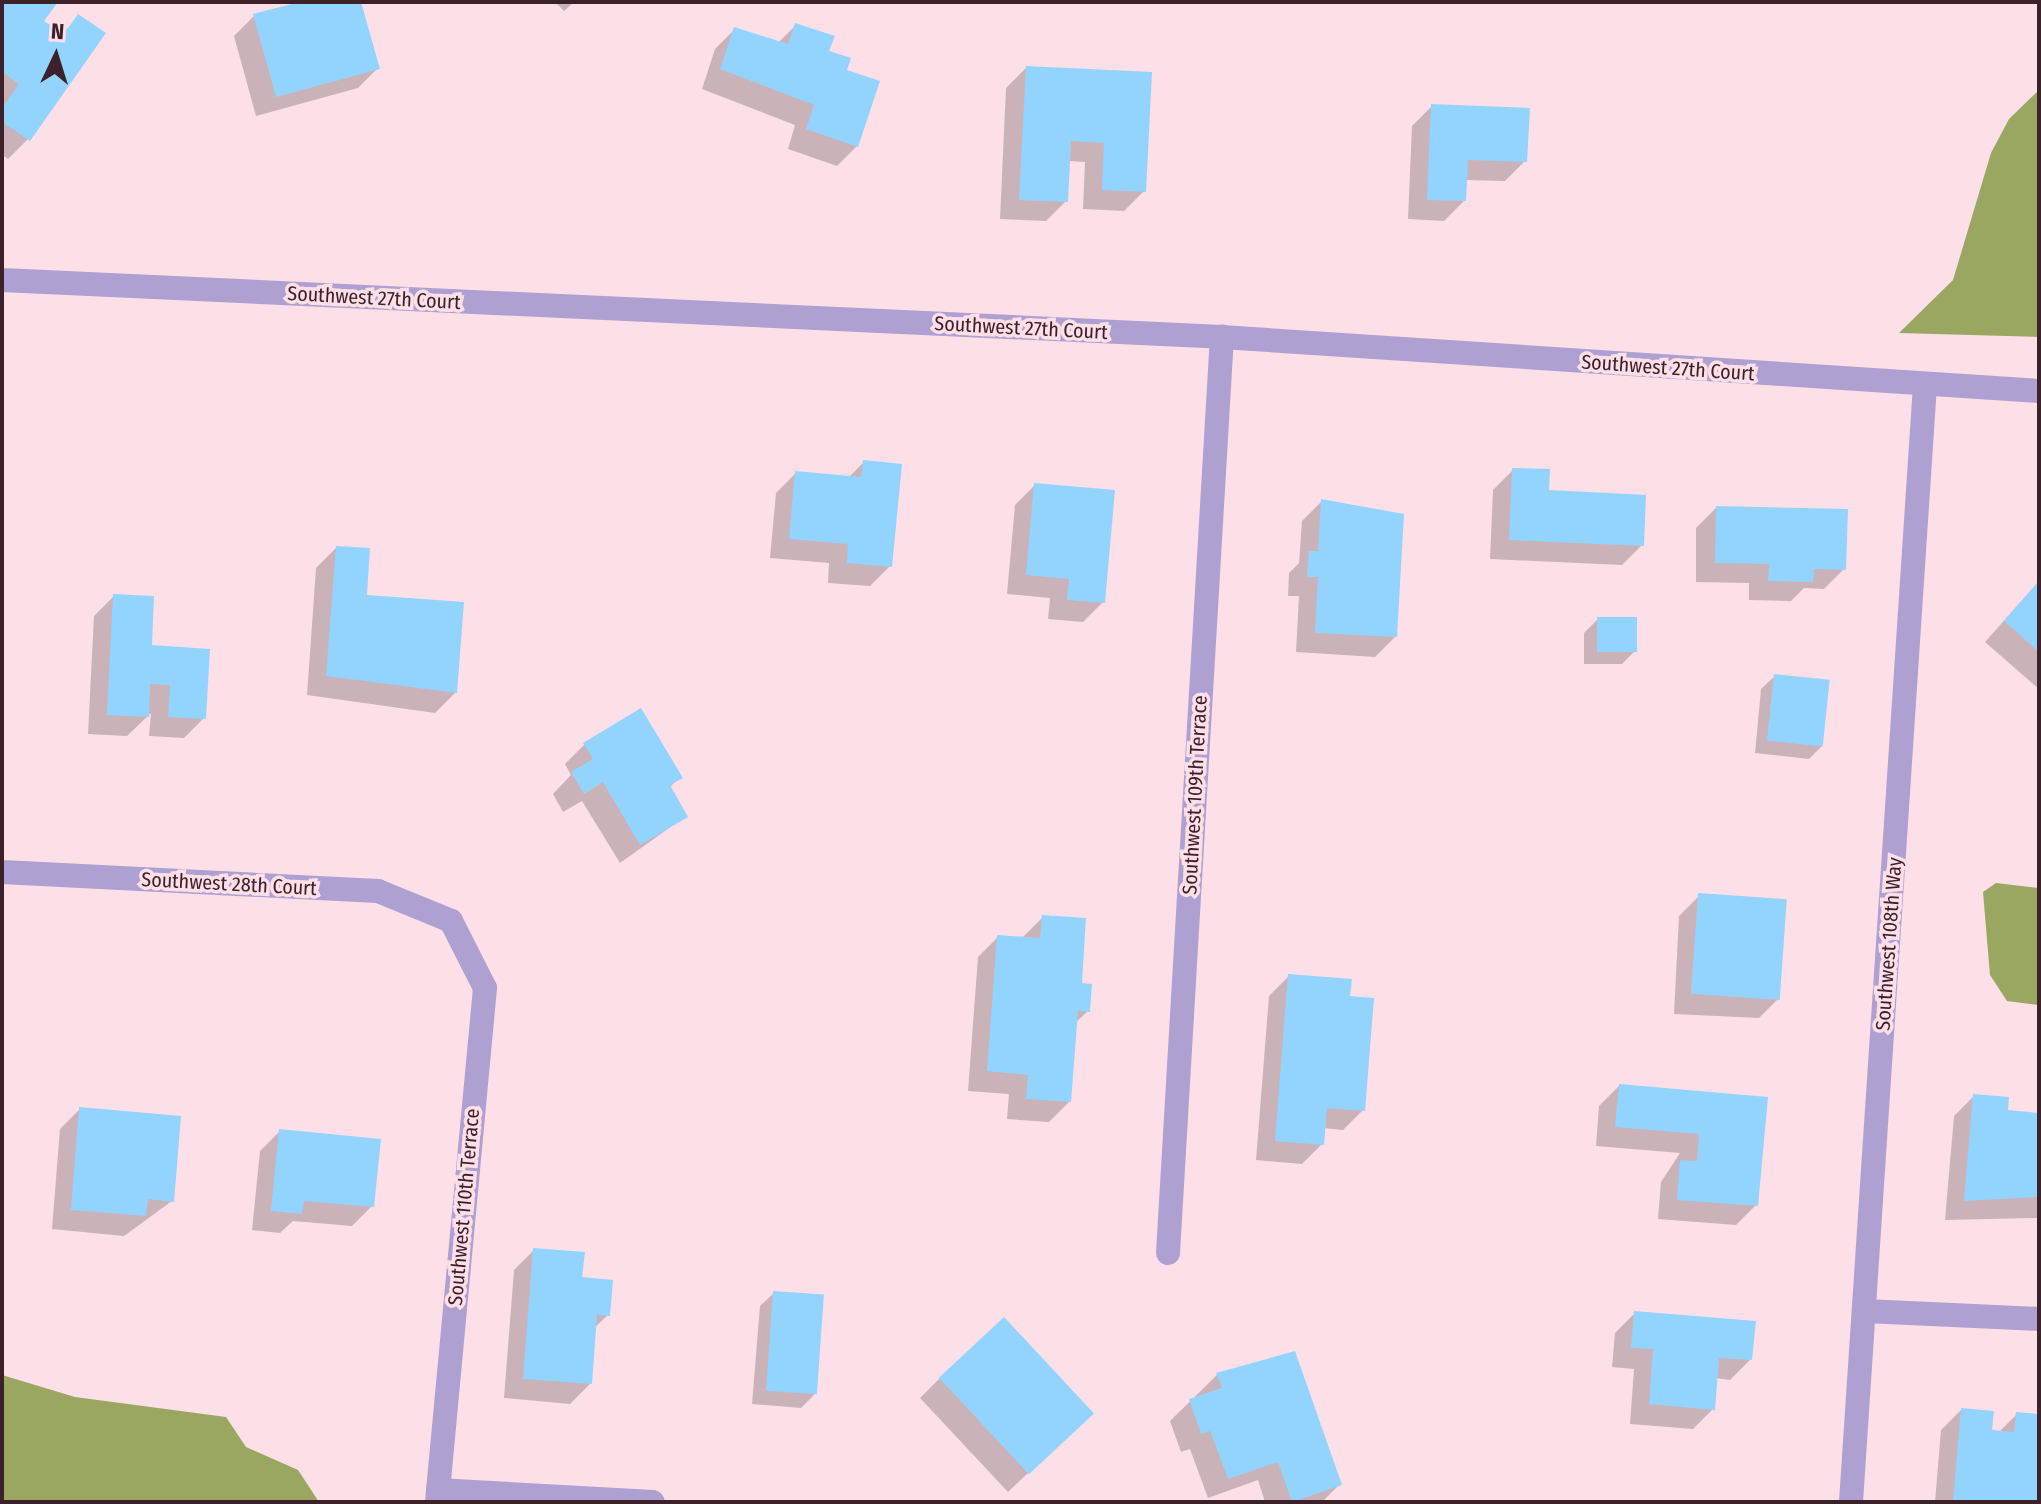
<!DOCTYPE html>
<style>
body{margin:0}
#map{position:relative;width:2041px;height:1504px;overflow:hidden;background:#fddfe8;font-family:"Fira Sans Condensed",sans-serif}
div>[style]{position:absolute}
.water>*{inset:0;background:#9aa761}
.shadow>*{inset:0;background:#0003}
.building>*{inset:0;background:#93d4fe;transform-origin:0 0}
.minor>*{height:24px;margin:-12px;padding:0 12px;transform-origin:12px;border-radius:12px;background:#aea0d0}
span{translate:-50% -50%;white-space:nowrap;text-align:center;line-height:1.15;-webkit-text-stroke:7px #fddfe8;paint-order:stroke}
.street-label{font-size:20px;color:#3c202a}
.frame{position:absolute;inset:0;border:4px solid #3c202a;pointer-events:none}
.north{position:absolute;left:16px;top:16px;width:80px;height:80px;-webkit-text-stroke:6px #fddfe8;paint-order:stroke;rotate:4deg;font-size:22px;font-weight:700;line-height:32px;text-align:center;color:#3c202a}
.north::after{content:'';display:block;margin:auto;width:28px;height:36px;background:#3c202a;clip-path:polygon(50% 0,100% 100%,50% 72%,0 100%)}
</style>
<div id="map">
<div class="water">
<i style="clip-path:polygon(2039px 90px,2039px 337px,1899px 333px,1953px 280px,1991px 153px,2009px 119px)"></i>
<i style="clip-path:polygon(1996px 883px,2039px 888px,2039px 1005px,2007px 1001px,1990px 975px,1983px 892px)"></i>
<i style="clip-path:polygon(2px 1375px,75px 1397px,226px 1417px,246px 1447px,298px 1470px,319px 1502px,2px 1502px)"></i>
</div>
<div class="shadow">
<i style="clip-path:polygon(2px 2px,55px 2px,41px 22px,61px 35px,79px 17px,28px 139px,8px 159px,2px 155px)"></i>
<i style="clip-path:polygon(306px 2px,359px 2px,378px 68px,358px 88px,256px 116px,234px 36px,254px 16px)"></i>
<i style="clip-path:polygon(555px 2px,574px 2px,564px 11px)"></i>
<i style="clip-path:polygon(796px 25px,845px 71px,857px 146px,837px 166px,788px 149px,795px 125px,702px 89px,715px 49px,735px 29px,778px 43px)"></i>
<i style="clip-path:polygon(1026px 68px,1150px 74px,1144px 191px,1124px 211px,1083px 209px,1085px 162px,1068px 161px,1066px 201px,1046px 221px,1000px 219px,1006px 88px)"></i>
<i style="clip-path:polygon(1432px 106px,1525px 161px,1505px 181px,1465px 180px,1464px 201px,1444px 221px,1408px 219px,1412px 126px)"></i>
<i style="clip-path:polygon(864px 462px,890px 566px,870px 586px,828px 583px,829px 563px,770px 558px,776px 493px,796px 473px,848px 478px)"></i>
<i style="clip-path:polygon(1513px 470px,1547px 492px,1642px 545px,1622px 565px,1490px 559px,1493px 490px)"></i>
<i style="clip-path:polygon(1035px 485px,1103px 602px,1083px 622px,1048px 619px,1050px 598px,1007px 594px,1015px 505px)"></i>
<i style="clip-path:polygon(1322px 501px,1395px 637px,1375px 657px,1296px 652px,1299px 596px,1288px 596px,1289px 573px,1299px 563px,1302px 521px)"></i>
<i style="clip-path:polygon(1716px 508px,1844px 569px,1824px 589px,1804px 588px,1791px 601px,1749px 600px,1749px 583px,1696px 582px,1696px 528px)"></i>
<i style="clip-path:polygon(336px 548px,365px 597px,455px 693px,435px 713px,307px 695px,316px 568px)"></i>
<i style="clip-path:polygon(2039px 581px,2039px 689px,1985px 642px)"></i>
<i style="clip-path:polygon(114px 596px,204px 718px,184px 738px,149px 736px,151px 713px,127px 736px,88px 734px,94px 616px)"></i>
<i style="clip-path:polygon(1598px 619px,1635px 651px,1622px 664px,1584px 664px,1584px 633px)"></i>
<i style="clip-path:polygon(1775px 676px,1822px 746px,1809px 759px,1755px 753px,1761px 689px)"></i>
<i style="clip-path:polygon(585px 744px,680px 777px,669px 788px,686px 816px,620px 863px,582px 801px,563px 812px,553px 794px,571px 775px,565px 764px)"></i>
<i style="clip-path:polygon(1699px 896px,1779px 998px,1759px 1018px,1674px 1014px,1679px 916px)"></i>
<i style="clip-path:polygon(1043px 917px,1088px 1011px,1075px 1023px,1069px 1102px,1049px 1122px,1007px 1119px,1009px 1094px,968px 1091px,978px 957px,998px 937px,1023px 937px)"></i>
<i style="clip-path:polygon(1289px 976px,1348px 998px,1363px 1110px,1343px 1130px,1323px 1128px,1322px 1144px,1302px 1164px,1256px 1160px,1269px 996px)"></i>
<i style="clip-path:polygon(1619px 1086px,1765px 1098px,1756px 1205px,1736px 1225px,1658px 1219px,1661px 1182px,1680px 1153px,1596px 1146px,1599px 1106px)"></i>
<i style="clip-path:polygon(1974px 1096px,2039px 1124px,2039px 1218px,1945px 1220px,1954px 1116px)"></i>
<i style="clip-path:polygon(80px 1109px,172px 1201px,124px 1236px,52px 1229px,60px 1129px)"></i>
<i style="clip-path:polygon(280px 1131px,372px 1206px,352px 1226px,293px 1221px,280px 1233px,252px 1230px,260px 1151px)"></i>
<i style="clip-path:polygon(534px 1250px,608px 1315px,594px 1328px,590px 1384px,570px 1404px,504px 1398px,514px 1270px)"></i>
<i style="clip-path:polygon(774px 1293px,814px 1395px,801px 1408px,752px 1404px,760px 1306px)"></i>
<i style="clip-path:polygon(1635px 1313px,1750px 1360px,1730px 1380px,1716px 1378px,1713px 1409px,1693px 1429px,1630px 1424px,1634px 1369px,1612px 1367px,1615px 1333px)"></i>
<i style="clip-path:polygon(1217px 1375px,1340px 1484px,1322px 1502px,1265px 1502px,1258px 1480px,1208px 1498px,1190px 1449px,1181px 1452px,1170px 1421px)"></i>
<i style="clip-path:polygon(940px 1378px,1071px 1432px,1008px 1492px,920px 1398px)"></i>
<i style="clip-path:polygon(1961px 1410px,1998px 1433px,2017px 1414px,2039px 1416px,2039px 1502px,1935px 1502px,1941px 1430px)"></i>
</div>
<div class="building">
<i style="clip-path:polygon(4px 2px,58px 2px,44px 21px,64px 34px,78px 14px,106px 33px,30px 141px,2px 122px,2px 108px,19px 84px,2px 72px)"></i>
<i style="clip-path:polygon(299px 2px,361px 2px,380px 69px,276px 97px,253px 14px)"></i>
<i style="clip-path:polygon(795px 23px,835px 36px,829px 51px,851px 58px,847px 70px,880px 81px,858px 147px,806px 129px,814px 105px,720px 69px,734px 27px,788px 44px)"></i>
<i style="clip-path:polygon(1026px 66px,1152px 72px,1146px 192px,1102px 190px,1104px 143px,1071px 141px,1068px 202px,1019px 200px)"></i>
<i style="clip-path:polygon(1431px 104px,1530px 108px,1527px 162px,1468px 160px,1466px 201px,1427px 200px)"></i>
<i style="clip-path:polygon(863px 460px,902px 464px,892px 567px,847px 563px,848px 544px,789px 539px,795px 471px,861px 477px)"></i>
<i style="clip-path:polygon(1512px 468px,1550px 469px,1549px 490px,1646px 495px,1644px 546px,1509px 540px)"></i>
<i style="clip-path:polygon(1034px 483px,1115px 490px,1105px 603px,1067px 600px,1069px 579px,1026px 575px)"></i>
<i style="clip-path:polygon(1321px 499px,1404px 514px,1397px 637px,1315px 633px,1318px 577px,1307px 577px,1309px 551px,1318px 551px)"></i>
<i style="clip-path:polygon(1716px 506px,1848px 509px,1846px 570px,1814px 569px,1813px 582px,1768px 581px,1769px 564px,1715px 563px)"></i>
<i style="clip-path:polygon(336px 546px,370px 548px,367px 595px,464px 602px,457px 693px,326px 676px)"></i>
<i style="clip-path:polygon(2039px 581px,2039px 652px,2004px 621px)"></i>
<i style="clip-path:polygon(113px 594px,154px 596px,152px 645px,210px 649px,206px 719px,168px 717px,170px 685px,150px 684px,149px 717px,107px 715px)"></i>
<i style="left:1597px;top:617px;width:40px;height:35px"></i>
<i style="left:1774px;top:674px;width:56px;height:67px;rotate:6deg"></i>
<i style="clip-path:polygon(641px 708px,683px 778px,670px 785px,688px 817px,640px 845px,603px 782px,584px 794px,571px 772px,593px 759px,583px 743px)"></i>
<i style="left:1698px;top:893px;width:89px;height:101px;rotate:4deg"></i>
<i style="clip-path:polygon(1042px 915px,1086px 918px,1082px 983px,1092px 984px,1090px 1012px,1078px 1011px,1071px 1102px,1026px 1099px,1028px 1075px,987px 1071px,997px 935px,1040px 938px)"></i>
<i style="clip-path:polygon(1288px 974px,1352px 979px,1350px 996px,1374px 998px,1365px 1111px,1327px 1108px,1324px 1145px,1275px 1141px)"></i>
<i style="clip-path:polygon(1619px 1084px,1768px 1097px,1758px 1206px,1677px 1200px,1680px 1160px,1697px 1161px,1699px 1134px,1615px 1127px)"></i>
<i style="clip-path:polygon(1973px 1094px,2009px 1097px,2008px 1110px,2038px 1113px,2039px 1197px,1964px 1201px)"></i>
<i style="clip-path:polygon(79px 1107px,181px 1116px,174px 1202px,148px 1199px,146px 1216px,71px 1210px)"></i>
<i style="clip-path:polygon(279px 1129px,381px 1139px,374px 1207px,304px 1201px,302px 1214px,271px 1211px)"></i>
<i style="clip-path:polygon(533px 1248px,585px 1252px,582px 1277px,613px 1280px,610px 1316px,597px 1315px,592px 1384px,523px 1379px)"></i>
<i style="left:773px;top:1291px;width:51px;height:100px;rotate:4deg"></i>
<i style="clip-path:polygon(1634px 1311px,1756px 1321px,1752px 1360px,1719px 1358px,1715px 1410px,1649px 1404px,1653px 1349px,1631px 1348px)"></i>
<i style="left:1004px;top:1317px;width:132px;height:89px;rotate:47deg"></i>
<i style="clip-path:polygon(1295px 1351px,1342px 1485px,1292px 1502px,1278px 1462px,1228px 1479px,1210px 1431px,1201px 1434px,1189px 1399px,1222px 1388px,1216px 1373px)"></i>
<i style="clip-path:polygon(1961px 1408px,1994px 1411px,1992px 1430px,2014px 1432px,2016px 1412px,2039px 1414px,2039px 1502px,1953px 1502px)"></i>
</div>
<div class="minor">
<i style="left:2px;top:280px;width:1221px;rotate:2.67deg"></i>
<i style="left:1222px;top:337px;width:819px;rotate:3.78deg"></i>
<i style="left:2px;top:872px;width:376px;rotate:2.9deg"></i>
<i style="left:378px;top:891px;width:79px;rotate:22.3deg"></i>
<i style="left:451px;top:921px;width:75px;rotate:63.1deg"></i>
<i style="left:485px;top:988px;width:516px;rotate:95.34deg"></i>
<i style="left:1168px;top:1253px;width:918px;rotate:-86.63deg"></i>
<i style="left:1865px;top:1311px;width:174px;rotate:2.6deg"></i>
<i style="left:438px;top:1490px;width:215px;rotate:3.2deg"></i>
<i style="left:1851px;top:1502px;width:1118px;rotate:-86.21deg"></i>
</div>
<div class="street-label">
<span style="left:374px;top:298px;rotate:3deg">Southwest 27th Court</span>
<span style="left:1021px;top:328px;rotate:3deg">Southwest 27th Court</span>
<span style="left:1668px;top:368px;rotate:4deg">Southwest 27th Court</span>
<span style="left:1195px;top:795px;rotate:-87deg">Southwest 109th Terrace</span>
<span style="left:229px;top:884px;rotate:3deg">Southwest 28th Court</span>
<span style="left:1889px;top:944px;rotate:-86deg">Southwest 108th Way</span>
<span style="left:464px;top:1207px;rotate:-85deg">Southwest 110th Terrace</span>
</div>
<div class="frame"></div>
<div class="north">N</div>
</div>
